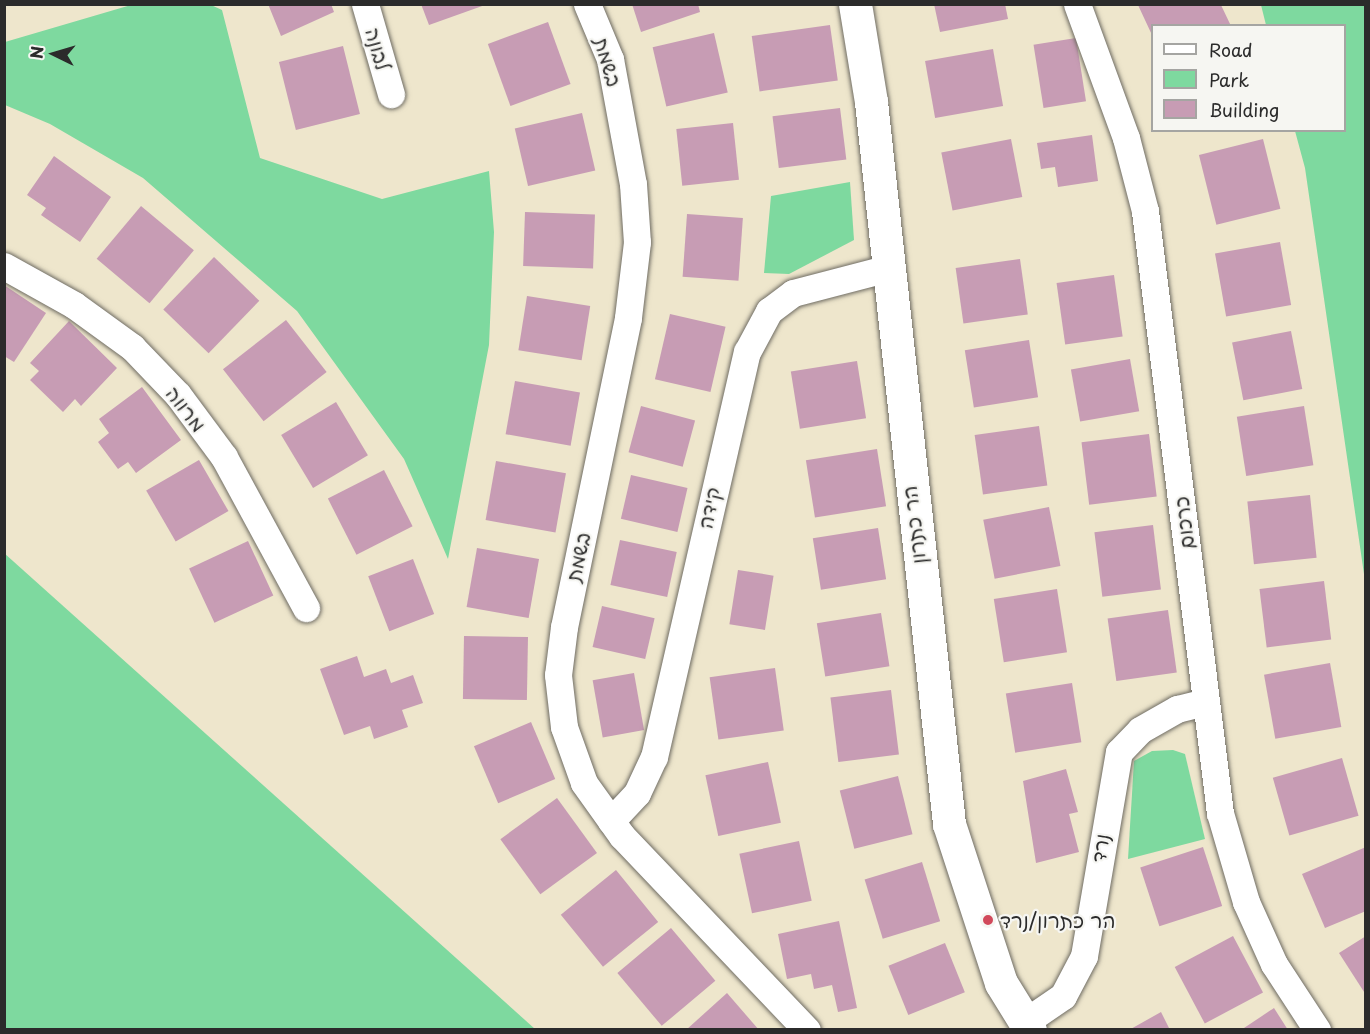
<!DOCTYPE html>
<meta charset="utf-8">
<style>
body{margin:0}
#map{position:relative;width:1370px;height:1034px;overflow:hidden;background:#eee6cc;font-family:"Playpen Sans","Playpen Sans Hebrew",sans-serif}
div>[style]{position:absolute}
.green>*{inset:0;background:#7ed99f}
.building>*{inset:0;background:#c79cb4;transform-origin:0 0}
.roads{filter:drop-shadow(0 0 2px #6f6c63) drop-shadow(0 0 2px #6f6c63)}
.minor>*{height:27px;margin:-13.5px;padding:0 13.5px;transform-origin:13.5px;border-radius:13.5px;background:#fff}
.tertiary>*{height:33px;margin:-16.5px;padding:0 16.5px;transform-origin:16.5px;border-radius:16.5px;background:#fff}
.dots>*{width:16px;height:16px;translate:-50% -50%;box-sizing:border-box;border:3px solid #f6f6f2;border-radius:50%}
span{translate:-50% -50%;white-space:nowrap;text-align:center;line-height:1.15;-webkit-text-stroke:4.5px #f6f6f2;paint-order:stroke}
.street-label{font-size:20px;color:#2b2b2b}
.poi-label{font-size:20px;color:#2b2b2b}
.left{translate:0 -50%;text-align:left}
.frame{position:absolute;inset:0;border:6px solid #2b2b2b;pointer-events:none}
.legend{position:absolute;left:1151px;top:24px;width:195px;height:108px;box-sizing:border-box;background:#f6f6f2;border:2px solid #a5a5a2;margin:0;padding:8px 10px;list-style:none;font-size:18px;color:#2b2b2b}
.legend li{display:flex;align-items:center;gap:12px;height:30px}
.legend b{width:30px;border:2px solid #a5a5a2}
.north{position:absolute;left:24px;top:24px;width:60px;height:60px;-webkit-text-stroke:4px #f6f6f2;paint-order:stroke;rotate:275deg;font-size:16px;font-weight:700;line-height:24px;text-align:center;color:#2b2b2b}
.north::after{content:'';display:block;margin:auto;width:21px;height:27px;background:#2b2b2b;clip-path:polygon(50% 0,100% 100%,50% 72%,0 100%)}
</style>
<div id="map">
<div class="green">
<i style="clip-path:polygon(131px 5px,211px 5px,222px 10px,260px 158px,382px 199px,489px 171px,494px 232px,489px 345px,448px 559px,404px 459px,297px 311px,143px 178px,50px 124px,5px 105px,5px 42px)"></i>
<i style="clip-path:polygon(1261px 5px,1365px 5px,1365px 581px,1305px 168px,1295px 131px,1344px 130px,1344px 26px,1266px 25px)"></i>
<i style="clip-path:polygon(850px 182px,854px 240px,789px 274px,764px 273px,771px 196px)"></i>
<i style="clip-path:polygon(4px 553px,446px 949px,535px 1029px,5px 1029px)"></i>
<i style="clip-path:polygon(1173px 750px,1185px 754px,1205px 839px,1128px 859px,1134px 761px,1152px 751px)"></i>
</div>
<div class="building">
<i style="clip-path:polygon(268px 4px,331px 4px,334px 12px,281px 36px)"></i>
<i style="clip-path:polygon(421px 4px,485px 4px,485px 5px,429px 25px)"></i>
<i style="clip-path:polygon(632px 4px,698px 4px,700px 12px,641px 32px)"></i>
<i style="clip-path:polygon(934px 4px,1005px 4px,1008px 19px,940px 32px)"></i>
<i style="clip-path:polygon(1138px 5px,1221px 5px,1231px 26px,1152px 26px,1152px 35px)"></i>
<i style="left:548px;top:22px;width:66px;height:64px;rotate:70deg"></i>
<i style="left:830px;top:25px;width:56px;height:79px;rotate:82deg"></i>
<i style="left:714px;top:33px;width:61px;height:63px;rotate:77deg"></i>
<i style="left:1076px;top:38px;width:64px;height:43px;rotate:81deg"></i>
<i style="left:343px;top:46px;width:70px;height:66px;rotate:76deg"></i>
<i style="left:993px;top:49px;width:58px;height:69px;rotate:80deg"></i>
<i style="left:840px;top:108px;width:52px;height:68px;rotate:83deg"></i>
<i style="left:582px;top:113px;width:59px;height:69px;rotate:77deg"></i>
<i style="left:733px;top:123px;width:57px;height:57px;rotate:84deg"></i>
<i style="clip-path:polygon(1092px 135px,1098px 181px,1058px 187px,1055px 167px,1041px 169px,1037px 143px)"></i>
<i style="left:1011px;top:139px;width:59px;height:71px;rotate:79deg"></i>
<i style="left:1263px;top:139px;width:72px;height:66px;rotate:76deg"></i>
<i style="clip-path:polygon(54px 156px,111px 197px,80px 242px,41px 215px,46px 208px,27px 195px)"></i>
<i style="left:141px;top:206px;width:69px;height:69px;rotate:40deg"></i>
<i style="left:525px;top:212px;width:70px;height:54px;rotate:2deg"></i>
<i style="left:687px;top:214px;width:56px;height:63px;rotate:4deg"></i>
<i style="left:1280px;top:242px;width:64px;height:66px;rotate:80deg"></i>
<i style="left:214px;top:257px;width:63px;height:73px;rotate:44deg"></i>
<i style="left:1020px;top:259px;width:56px;height:65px;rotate:82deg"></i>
<i style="left:1114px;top:275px;width:62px;height:58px;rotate:82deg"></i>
<i style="clip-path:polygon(4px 285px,46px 313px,14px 362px,4px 356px)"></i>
<i style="left:527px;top:296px;width:64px;height:55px;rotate:9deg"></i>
<i style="left:670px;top:314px;width:57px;height:67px;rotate:13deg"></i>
<i style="left:286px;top:320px;width:66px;height:80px;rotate:52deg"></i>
<i style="clip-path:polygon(69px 321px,117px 368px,81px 406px,75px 399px,63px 412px,30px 380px,39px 371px,30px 363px)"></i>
<i style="left:1291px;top:331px;width:59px;height:60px;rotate:79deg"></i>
<i style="left:1029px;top:340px;width:58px;height:65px;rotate:81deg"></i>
<i style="left:1130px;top:359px;width:53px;height:60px;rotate:80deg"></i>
<i style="left:857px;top:361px;width:58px;height:67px;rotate:81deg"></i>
<i style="left:515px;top:381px;width:66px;height:54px;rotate:10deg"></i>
<i style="clip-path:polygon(142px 387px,181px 440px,136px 473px,128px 462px,118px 469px,98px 442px,109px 433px,99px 419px)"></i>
<i style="left:336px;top:402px;width:62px;height:64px;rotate:59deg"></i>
<i style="left:641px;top:406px;width:56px;height:48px;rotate:15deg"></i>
<i style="left:1304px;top:406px;width:60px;height:68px;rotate:81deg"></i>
<i style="left:1039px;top:426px;width:60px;height:65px;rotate:82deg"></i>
<i style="left:1149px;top:434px;width:63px;height:68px;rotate:83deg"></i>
<i style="left:877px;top:449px;width:58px;height:72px;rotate:81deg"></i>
<i style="left:199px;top:460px;width:59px;height:61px;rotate:60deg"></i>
<i style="left:496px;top:461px;width:71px;height:60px;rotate:10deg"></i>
<i style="left:384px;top:470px;width:63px;height:63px;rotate:63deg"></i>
<i style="left:631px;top:475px;width:58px;height:45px;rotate:13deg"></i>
<i style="left:1310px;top:495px;width:63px;height:63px;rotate:84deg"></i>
<i style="left:1049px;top:507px;width:60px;height:67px;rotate:79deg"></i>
<i style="left:1153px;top:525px;width:65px;height:59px;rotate:83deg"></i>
<i style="left:878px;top:528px;width:52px;height:66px;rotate:81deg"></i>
<i style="left:620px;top:540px;width:58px;height:46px;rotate:12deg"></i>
<i style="left:248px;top:541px;width:60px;height:65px;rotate:65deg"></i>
<i style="left:477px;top:548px;width:63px;height:60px;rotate:10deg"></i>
<i style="left:413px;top:559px;width:59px;height:48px;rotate:69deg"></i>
<i style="left:738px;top:570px;width:36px;height:55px;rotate:9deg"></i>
<i style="left:1324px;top:581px;width:59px;height:65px;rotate:83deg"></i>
<i style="left:1057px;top:589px;width:64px;height:64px;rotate:81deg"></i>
<i style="left:602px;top:606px;width:54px;height:42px;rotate:13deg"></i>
<i style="left:1168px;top:610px;width:63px;height:61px;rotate:82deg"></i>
<i style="left:881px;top:613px;width:54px;height:65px;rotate:81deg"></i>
<i style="left:464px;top:636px;width:64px;height:63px;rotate:1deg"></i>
<i style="clip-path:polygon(357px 656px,364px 677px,386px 669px,391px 683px,413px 675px,423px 703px,402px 710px,408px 727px,374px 739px,370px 726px,344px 735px,320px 669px)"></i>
<i style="left:1330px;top:663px;width:65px;height:67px;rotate:80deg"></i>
<i style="left:775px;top:668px;width:63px;height:66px;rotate:82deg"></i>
<i style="left:634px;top:673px;width:58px;height:42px;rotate:80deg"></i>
<i style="left:1072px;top:683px;width:60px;height:67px;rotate:81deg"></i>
<i style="left:891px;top:690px;width:65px;height:61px;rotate:83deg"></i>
<i style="left:531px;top:722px;width:62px;height:62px;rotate:67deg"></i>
<i style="left:1342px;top:758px;width:60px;height:72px;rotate:74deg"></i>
<i style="left:768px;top:762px;width:62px;height:64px;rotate:78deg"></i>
<i style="clip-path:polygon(1066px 769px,1078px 812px,1069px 814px,1079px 852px,1036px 863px,1023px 781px)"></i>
<i style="left:898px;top:776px;width:60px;height:60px;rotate:76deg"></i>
<i style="left:557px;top:798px;width:68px;height:70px;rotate:54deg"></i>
<i style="left:799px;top:841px;width:61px;height:61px;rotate:78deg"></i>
<i style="left:1203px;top:847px;width:62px;height:66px;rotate:72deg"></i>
<i style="clip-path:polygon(1366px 847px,1366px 911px,1325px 928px,1302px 874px)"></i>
<i style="left:922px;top:862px;width:62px;height:60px;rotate:73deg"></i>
<i style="left:616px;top:870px;width:67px;height:71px;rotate:51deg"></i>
<i style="clip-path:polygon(839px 921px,857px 1008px,838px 1012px,832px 985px,814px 989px,811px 974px,787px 979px,778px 934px)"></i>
<i style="left:671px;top:928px;width:69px;height:70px;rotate:50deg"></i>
<i style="left:1233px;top:936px;width:64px;height:66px;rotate:62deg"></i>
<i style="clip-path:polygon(1366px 936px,1366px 995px,1339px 953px)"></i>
<i style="left:945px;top:943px;width:53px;height:61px;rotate:68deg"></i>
<i style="clip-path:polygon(727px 993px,759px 1030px,686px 1030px)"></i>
<i style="clip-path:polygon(1274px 1008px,1288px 1030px,1241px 1030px)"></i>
<i style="clip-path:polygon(1161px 1012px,1170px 1030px,1129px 1030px)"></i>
</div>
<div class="roads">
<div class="minor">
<i style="left:365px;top:4px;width:94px;rotate:73.9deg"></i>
<i style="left:587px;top:4px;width:60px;rotate:67.3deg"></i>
<i style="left:610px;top:59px;width:127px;rotate:79.6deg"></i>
<i style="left:633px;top:184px;width:58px;rotate:86.1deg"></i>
<i style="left:637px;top:242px;width:77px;rotate:96.8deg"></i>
<i style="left:628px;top:318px;width:316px;rotate:101.7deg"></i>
<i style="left:564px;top:627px;width:48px;rotate:97.1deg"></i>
<i style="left:558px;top:675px;width:52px;rotate:83.4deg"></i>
<i style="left:564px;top:727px;width:59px;rotate:70.3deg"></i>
<i style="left:584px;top:783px;width:65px;rotate:54.4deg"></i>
<i style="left:622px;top:836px;width:268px;rotate:46.4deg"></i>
<i style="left:1077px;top:4px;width:143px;rotate:69.9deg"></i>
<i style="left:1126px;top:138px;width:75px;rotate:75.4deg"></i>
<i style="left:1145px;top:211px;width:607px;rotate:82.9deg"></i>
<i style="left:1220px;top:813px;width:93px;rotate:73.7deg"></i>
<i style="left:1246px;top:902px;width:68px;rotate:65.7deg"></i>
<i style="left:1274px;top:964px;width:79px;rotate:56.9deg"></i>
<i style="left:4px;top:266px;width:80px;rotate:29.1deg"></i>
<i style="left:74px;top:305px;width:72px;rotate:35.9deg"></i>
<i style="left:132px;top:347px;width:66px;rotate:46.2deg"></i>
<i style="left:178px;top:395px;width:77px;rotate:53.4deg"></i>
<i style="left:224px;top:457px;width:172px;rotate:61.5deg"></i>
<i style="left:611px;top:821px;width:38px;rotate:-47deg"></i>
<i style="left:637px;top:793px;width:40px;rotate:-65deg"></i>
<i style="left:654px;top:757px;width:416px;rotate:-77.1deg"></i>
<i style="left:747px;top:352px;width:47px;rotate:-61.8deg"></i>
<i style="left:769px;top:311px;width:30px;rotate:-37deg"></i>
<i style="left:793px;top:293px;width:95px;rotate:-14.6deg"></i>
<i style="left:1025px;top:1022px;width:46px;rotate:-34.4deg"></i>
<i style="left:1063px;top:996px;width:45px;rotate:-62.3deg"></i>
<i style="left:1084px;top:956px;width:207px;rotate:-80.3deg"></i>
<i style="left:1119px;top:752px;width:30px;rotate:-46deg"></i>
<i style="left:1140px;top:730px;width:43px;rotate:-29.6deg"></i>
<i style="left:1177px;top:709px;width:30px;rotate:-14deg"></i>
</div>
<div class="tertiary">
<i style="left:855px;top:4px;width:99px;rotate:80.7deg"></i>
<i style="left:871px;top:102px;width:726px;rotate:83.83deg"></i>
<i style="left:949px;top:824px;width:167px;rotate:71.9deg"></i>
<i style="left:1001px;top:983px;width:55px;rotate:58.3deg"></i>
</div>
</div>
<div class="dots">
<i style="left:988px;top:920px;background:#d1495b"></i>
</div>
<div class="street-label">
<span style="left:378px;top:49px;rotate:74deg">לבונה</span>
<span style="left:608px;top:62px;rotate:73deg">בשמת</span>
<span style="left:186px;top:409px;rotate:52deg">מרווה</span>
<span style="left:709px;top:508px;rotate:-78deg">קידה</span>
<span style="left:1184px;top:523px;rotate:-97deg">כרכום</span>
<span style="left:914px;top:525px;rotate:-97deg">הר כתרון</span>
<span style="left:578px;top:557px;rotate:-78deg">בשמת</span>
<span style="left:1100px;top:848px;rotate:-81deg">נרד</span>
</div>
<div class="poi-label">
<span class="left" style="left:1000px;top:920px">הר כתרון/נרד</span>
</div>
<div class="frame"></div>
<ul class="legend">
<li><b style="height:8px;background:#fff"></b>Road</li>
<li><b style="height:16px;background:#7ed99f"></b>Park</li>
<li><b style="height:16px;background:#c79cb4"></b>Building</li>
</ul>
<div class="north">N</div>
</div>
